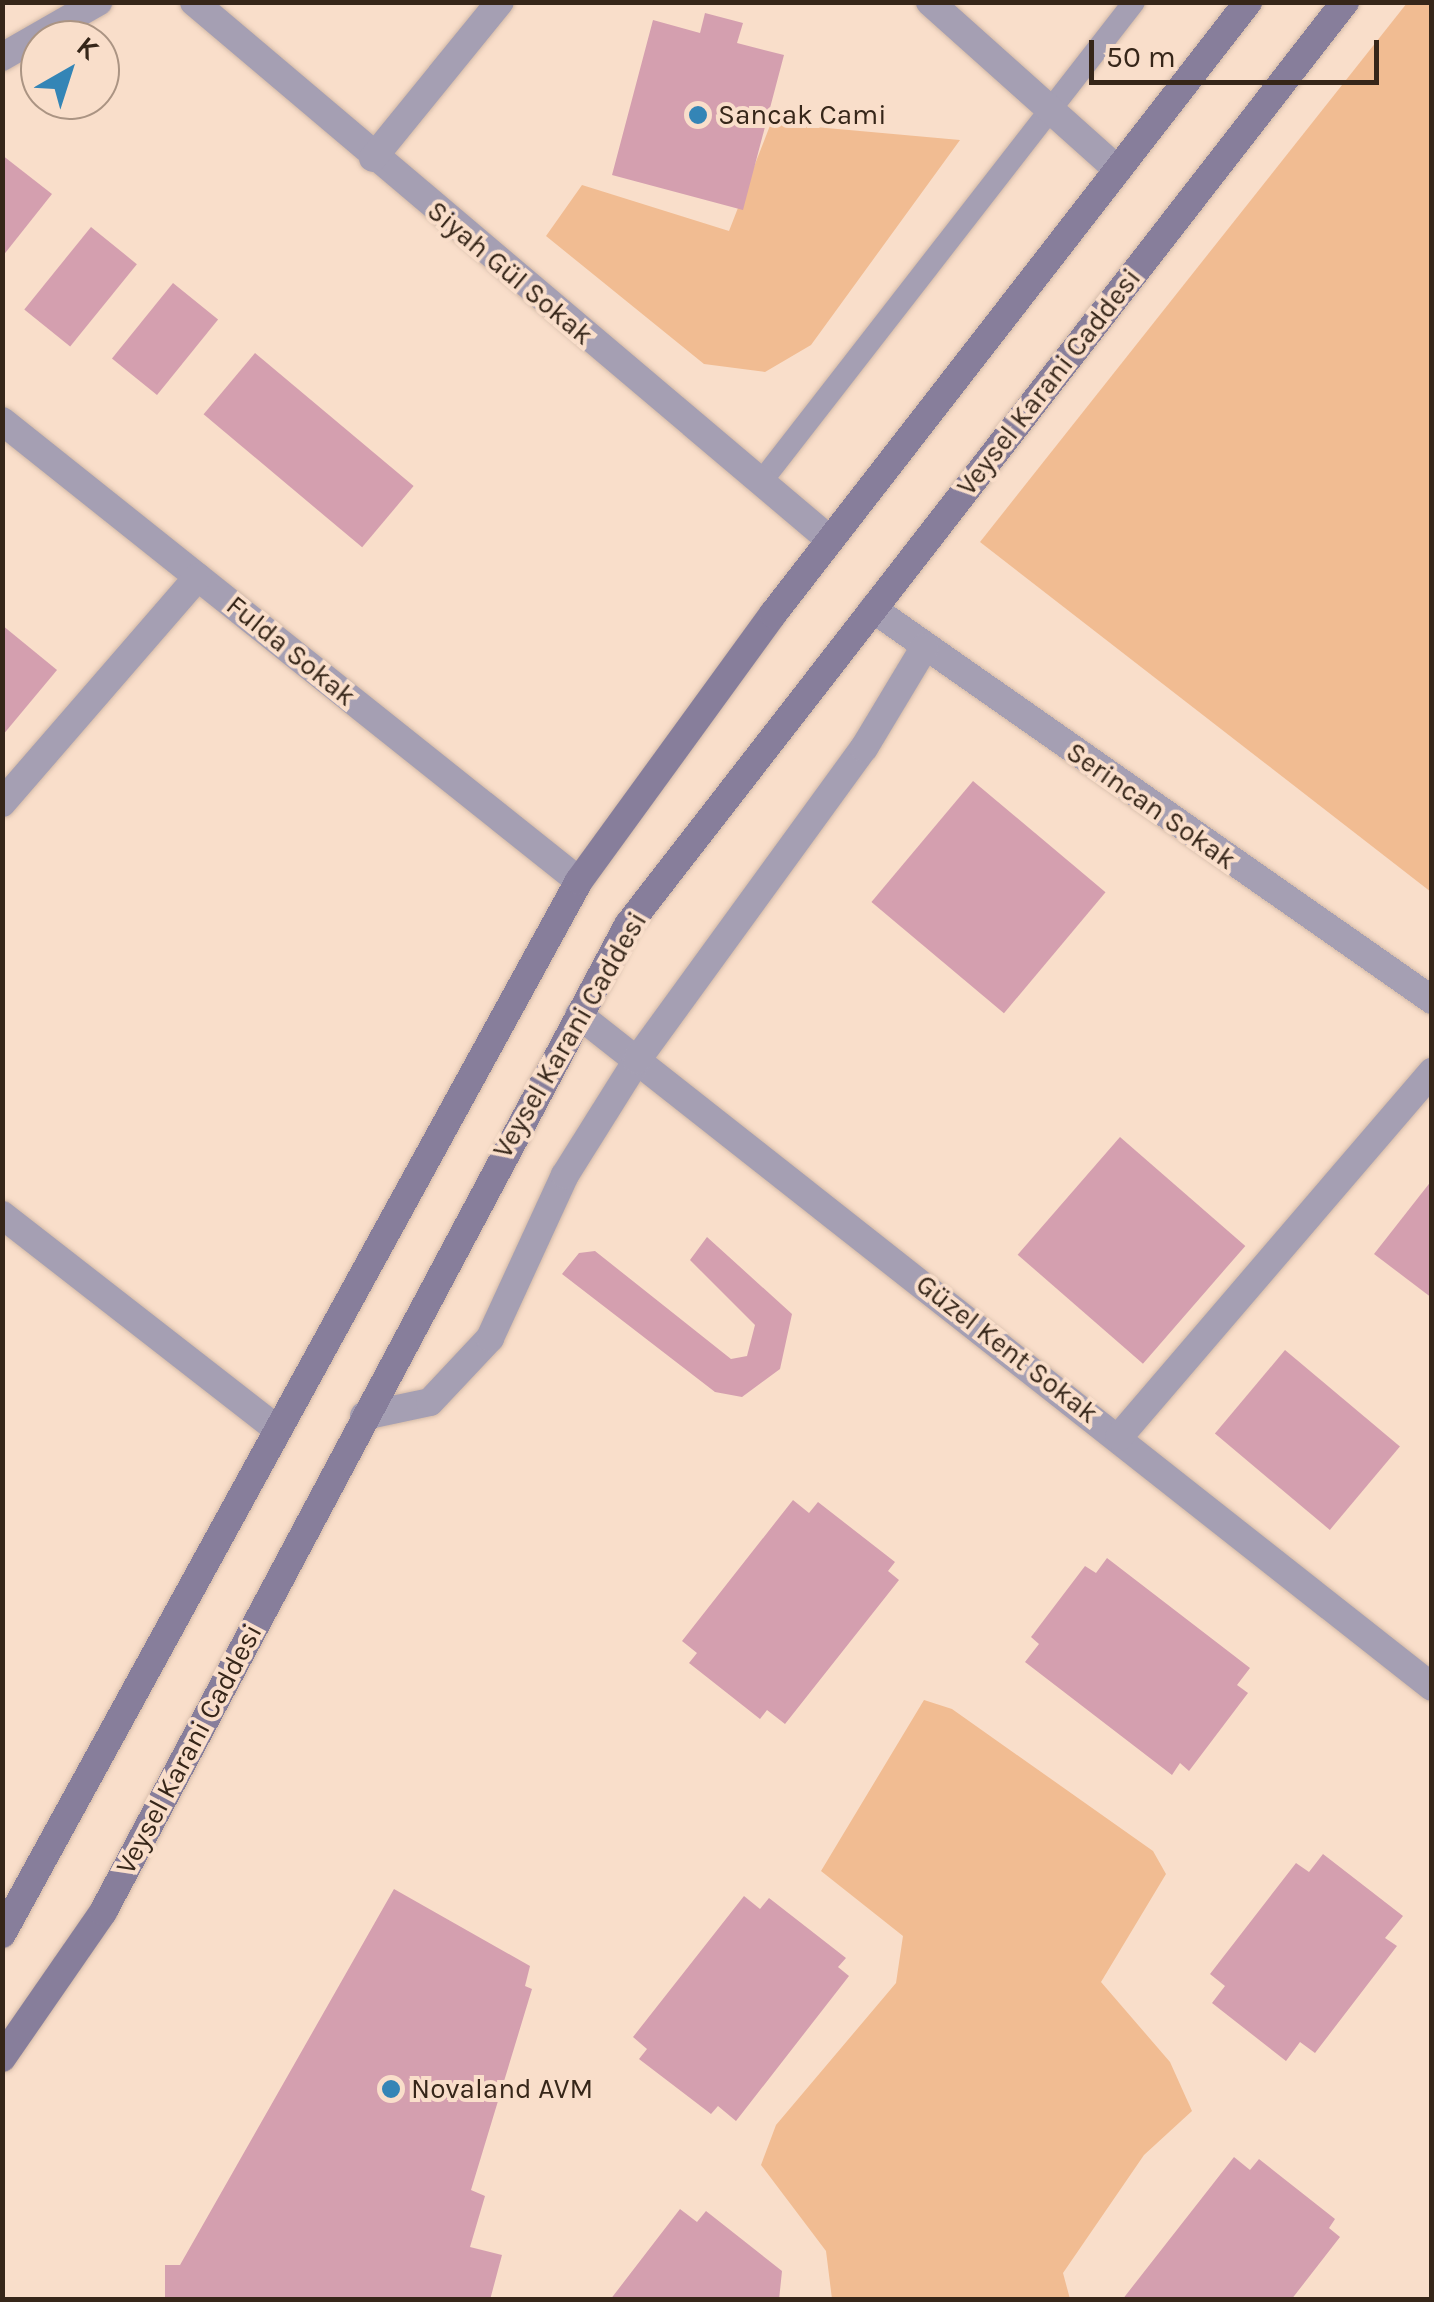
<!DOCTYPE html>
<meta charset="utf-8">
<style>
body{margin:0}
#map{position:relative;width:1434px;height:2302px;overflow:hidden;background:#f9deca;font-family:Karla,sans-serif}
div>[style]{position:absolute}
.green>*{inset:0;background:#f1bc92}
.building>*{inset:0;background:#d49faf;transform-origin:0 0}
.roads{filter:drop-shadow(0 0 2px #d2b9a7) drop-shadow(0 0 2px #d2b9a7)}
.service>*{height:22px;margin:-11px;padding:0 11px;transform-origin:11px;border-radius:11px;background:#a59fb3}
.minor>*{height:28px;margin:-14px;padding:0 14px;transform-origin:14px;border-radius:14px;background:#a59fb3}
.secondary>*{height:28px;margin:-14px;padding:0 14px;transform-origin:14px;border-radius:14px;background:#877e9b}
.dots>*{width:28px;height:28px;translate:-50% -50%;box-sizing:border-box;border:5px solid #f9deca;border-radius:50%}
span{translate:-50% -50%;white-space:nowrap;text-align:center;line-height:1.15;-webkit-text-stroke:8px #f9deca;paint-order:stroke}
.poi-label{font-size:28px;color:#362619}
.left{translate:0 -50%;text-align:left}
.street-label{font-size:28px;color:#362619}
.frame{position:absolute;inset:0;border:5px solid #362619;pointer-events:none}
.north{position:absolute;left:20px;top:20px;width:100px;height:100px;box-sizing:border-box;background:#f9deca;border:2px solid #ab9483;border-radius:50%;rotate:39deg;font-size:28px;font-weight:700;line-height:40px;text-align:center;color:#362619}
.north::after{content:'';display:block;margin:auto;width:35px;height:45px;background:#3485b6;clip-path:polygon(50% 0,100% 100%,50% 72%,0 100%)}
.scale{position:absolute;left:1089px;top:40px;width:290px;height:45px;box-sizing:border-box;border:5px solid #362619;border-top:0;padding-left:12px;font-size:30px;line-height:35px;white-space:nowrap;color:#362619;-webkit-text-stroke:8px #f9deca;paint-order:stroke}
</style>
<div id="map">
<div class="green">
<i style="clip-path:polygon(1407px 3px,1432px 3px,1431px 892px,980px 542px)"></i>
<i style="clip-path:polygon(771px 123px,960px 140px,811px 345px,765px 372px,704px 364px,546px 236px,582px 185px,729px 231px)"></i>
<i style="clip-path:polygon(924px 1700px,952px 1709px,1153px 1851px,1166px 1874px,1101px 1982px,1170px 2062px,1192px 2111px,1144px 2155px,1063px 2273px,1070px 2299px,832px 2299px,826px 2251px,761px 2165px,776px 2125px,896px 1983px,903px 1936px,821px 1871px)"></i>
</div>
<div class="building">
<i style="clip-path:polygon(705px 13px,743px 23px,737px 43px,784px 55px,743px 210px,612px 175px,653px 20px,700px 33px)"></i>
<i style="clip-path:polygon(2px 155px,52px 194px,2px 257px)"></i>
<i style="left:91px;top:227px;width:59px;height:106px;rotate:39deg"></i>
<i style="left:173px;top:283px;width:58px;height:97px;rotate:39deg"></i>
<i style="left:255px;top:353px;width:207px;height:80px;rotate:40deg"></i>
<i style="clip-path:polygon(2px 625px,57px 670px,2px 736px)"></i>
<i style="left:973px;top:781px;width:173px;height:158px;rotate:40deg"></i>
<i style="left:1120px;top:1137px;width:166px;height:156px;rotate:41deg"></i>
<i style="clip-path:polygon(1432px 1180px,1432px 1298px,1374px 1254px)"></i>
<i style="clip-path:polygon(707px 1237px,792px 1314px,780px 1369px,742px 1397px,715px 1392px,562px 1274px,579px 1253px,595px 1251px,731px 1359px,747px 1356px,755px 1325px,690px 1260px)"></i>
<i style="left:1285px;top:1350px;width:150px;height:109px;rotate:40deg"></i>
<i style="clip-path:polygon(793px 1500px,809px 1513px,818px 1502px,895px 1562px,888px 1571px,899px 1580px,785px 1724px,767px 1710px,760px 1719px,689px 1663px,697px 1653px,682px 1641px)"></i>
<i style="clip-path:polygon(1107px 1558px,1250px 1668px,1237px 1685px,1248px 1693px,1189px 1771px,1180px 1763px,1172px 1775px,1025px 1662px,1039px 1644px,1031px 1637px,1085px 1566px,1096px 1573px)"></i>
<i style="clip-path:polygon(1323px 1854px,1403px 1916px,1385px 1938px,1397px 1946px,1315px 2053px,1300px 2042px,1286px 2061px,1212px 2003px,1225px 1986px,1210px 1974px,1296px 1863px,1309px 1872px)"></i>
<i style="clip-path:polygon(394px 1889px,530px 1966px,525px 1986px,532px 1989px,471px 2190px,485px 2196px,470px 2247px,502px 2255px,490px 2300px,165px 2300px,165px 2265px,180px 2265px)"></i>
<i style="clip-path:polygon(744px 1896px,760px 1909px,769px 1898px,846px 1958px,838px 1967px,849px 1976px,736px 2121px,718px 2106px,711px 2114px,639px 2059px,647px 2049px,633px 2037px)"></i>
<i style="clip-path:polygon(1234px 2157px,1250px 2170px,1259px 2159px,1335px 2219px,1329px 2228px,1340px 2237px,1291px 2300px,1122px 2300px)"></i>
<i style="clip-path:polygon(680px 2209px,697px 2222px,706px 2211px,782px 2271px,779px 2300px,610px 2300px)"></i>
</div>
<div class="roads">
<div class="service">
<i style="left:761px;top:482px;width:608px;rotate:-52.15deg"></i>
</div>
<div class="minor">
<i style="left:194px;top:2px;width:833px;rotate:40.23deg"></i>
<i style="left:930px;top:2px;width:252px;rotate:41.8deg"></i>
<i style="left:2px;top:57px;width:111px;rotate:-29.8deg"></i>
<i style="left:373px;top:158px;width:201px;rotate:-50.9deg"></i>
<i style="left:2px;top:421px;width:738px;rotate:38.56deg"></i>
<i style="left:873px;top:609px;width:682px;rotate:34.97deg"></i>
<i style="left:2px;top:803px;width:299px;rotate:-49.1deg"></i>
<i style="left:579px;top:1015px;width:1086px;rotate:38.23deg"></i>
<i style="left:2px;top:1215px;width:348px;rotate:37.9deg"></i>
<i style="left:364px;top:1416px;width:67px;rotate:-12deg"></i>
<i style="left:430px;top:1402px;width:88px;rotate:-46.8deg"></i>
<i style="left:490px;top:1338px;width:179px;rotate:-65.3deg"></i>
<i style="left:565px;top:1175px;width:136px;rotate:-57.9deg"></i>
<i style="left:637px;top:1060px;width:386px;rotate:-54deg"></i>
<i style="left:864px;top:748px;width:117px;rotate:-59deg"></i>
<i style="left:1119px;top:1437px;width:481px;rotate:-49.4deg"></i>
</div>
<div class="secondary">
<i style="left:2px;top:1934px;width:1201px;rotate:-61.28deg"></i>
<i style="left:579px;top:881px;width:330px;rotate:-54deg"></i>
<i style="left:773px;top:614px;width:775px;rotate:-52.18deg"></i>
<i style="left:2px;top:2058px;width:178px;rotate:-55.3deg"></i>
<i style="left:103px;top:1912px;width:1118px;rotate:-61.99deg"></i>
<i style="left:628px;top:925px;width:1169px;rotate:-52.16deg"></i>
</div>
</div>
<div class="dots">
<i style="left:698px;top:115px;background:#3485b6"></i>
<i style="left:391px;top:2089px;background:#3485b6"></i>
</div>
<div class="poi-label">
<span class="left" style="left:718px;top:115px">Sancak Cami</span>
<span class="left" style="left:411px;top:2089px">Novaland AVM</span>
</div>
<div class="street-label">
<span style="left:510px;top:273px;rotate:40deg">Siyah Gül Sokak</span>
<span style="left:1049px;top:382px;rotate:-52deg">Veysel Karani Caddesi</span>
<span style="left:291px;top:651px;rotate:39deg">Fulda Sokak</span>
<span style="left:1151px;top:806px;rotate:35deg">Serincan Sokak</span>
<span style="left:570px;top:1035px;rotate:-60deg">Veysel Karani Caddesi</span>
<span style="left:1007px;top:1349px;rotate:38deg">Güzel Kent Sokak</span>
<span style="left:189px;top:1749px;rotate:-62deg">Veysel Karani Caddesi</span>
</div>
<div class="frame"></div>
<div class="north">K</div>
<div class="scale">50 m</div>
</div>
